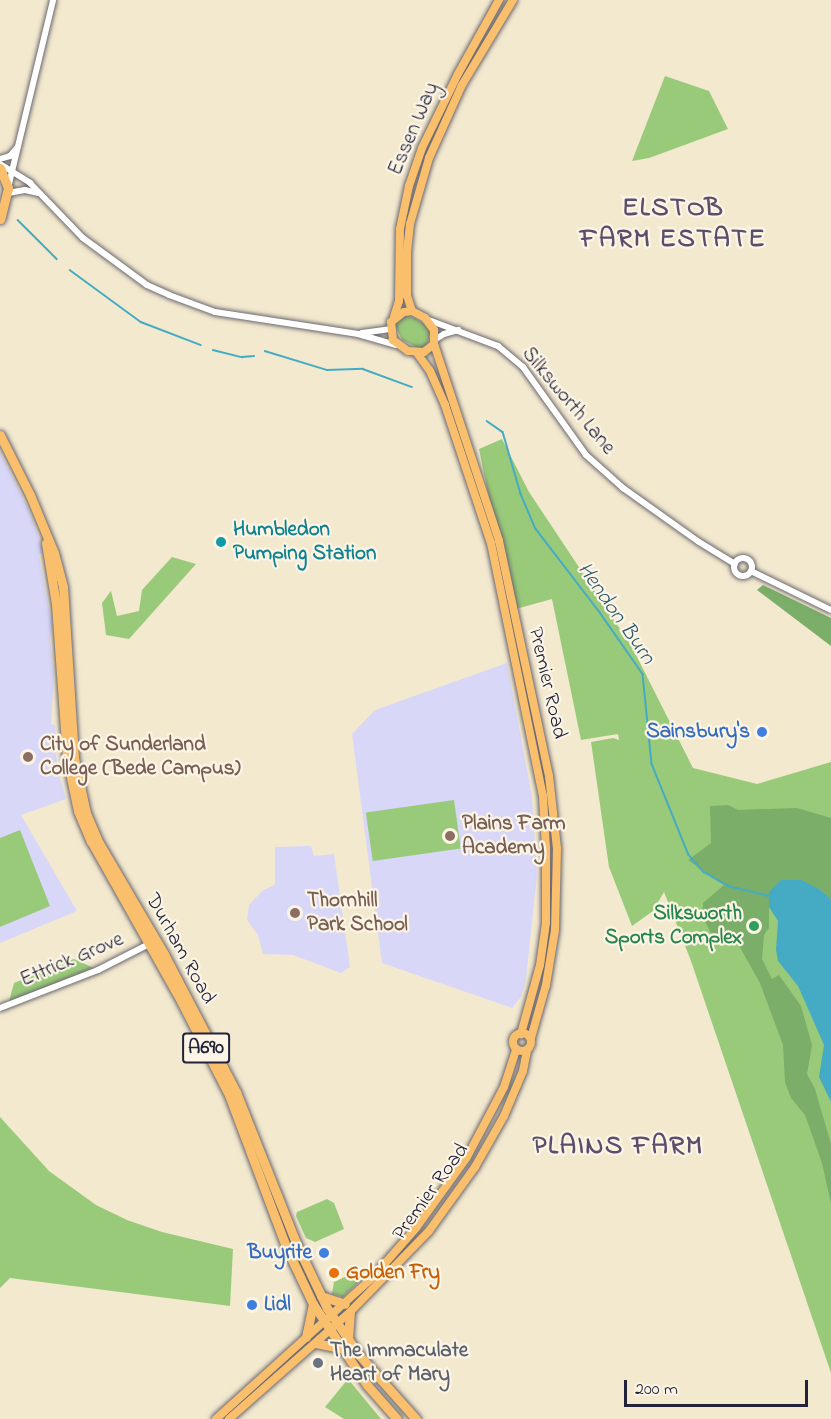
<!DOCTYPE html>
<style>
body{margin:0}
#map{position:relative;width:831px;height:1419px;overflow:hidden;background:#f3e9cf;font-family:"Indie Flower",sans-serif}
div>[style]{position:absolute}
.built>*{inset:0;background:#d8d7f8}
.green>*{inset:0;background:#99ca79;transform-origin:0 0}
.forest>*{inset:0;background:#7aae69}
.water>*{inset:0;background:#45abc5}
.stream>*{height:1.5px;margin:-0.75px;padding:0 0.75px;transform-origin:0.75px;border-radius:0.75px;background:#45abc5}
.roads{filter:drop-shadow(0 0 2px #6b686f) drop-shadow(0 0 2px #6b686f)}
.minor>*{height:6px;margin:-3px;padding:0 3px;transform-origin:3px;border-radius:3px;background:#fff}
.minor>.ring{margin:-3px;padding:0;box-sizing:content-box;background:none;border:6px solid #fff;border-radius:50%}
.major>*{height:8px;margin:-4px;padding:0 4px;transform-origin:4px;border-radius:4px;background:#f9bf6d}
.major>.ring{margin:-4px;padding:0;box-sizing:content-box;background:none;border:8px solid #f9bf6d;border-radius:50%}
.highway>*{height:9px;margin:-4.5px;padding:0 4.5px;transform-origin:4.5px;border-radius:4.5px;background:#f9bf6d}
.dots>*{width:16px;height:16px;translate:-50% -50%;box-sizing:border-box;border:3px solid #fcf5e5;border-radius:50%}
span{translate:-50% -50%;white-space:nowrap;text-align:center;line-height:1.15;-webkit-text-stroke:4.5px #fcf5e5;paint-order:stroke}
.shield-label span{padding:2px 4px;background:#fcf5e5;border:2px solid;border-radius:4px;-webkit-text-stroke-width:0}
.shield-label{font-size:20px;color:#22223b;font-weight:700}
.street-label{font-size:21px;color:#22223b}
.culture-label{font-size:21px;color:#0d838f;font-weight:700}
.left{translate:0 -50%;text-align:left}
.shop-label{font-size:21px;color:#366cbe;font-weight:700}
.right{translate:-100% -50%;text-align:right}
.education-label{font-size:21px;color:#785e54;font-weight:700}
.leisure-label{font-size:21px;color:#27864d;font-weight:700}
.food-label{font-size:21px;color:#c56008;font-weight:700}
.worship-label{font-size:21px;color:#5b616d;font-weight:700}
.water-label{font-size:22px;color:#305972;font-style:italic}
.district-label{font-size:27px;color:#5a4e6c;font-weight:700;letter-spacing:1.5px}
.scale{position:absolute;left:624px;top:1380px;width:184px;height:27px;box-sizing:border-box;border:3px solid #22223b;border-top:0;padding-left:8px;font-size:18px;line-height:21px;white-space:nowrap;color:#22223b;-webkit-text-stroke:4px #fcf5e5;paint-order:stroke}
</style>
<div id="map">
<div class="built">
<i style="clip-path:polygon(0 452px,29px 510px,44px 553px,39px 554px,52px 625px,50px 640px,54px 674px,51px 724px,55px 725px,57px 767px,66px 799px,21px 815px,77px 911px,0 943px)"></i>
<i style="clip-path:polygon(507px 663px,532px 797px,537px 875px,526px 979px,521px 997px,512px 1008px,382px 963px,352px 734px,375px 710px)"></i>
<i style="clip-path:polygon(311px 846px,314px 856px,334px 854px,350px 967px,341px 973px,293px 955px,263px 954px,258px 935px,247px 920px,249px 905px,263px 890px,275px 885px,275px 847px)"></i>
</div>
<div class="green">
<i style="clip-path:polygon(665px 76px,709px 91px,728px 129px,649px 158px,632px 161px)"></i>
<i style="clip-path:polygon(405px 316px,415px 318px,425px 325px,430px 333px,427px 345px,420px 349px,402px 340px,395px 325px,398px 319px)"></i>
<i style="clip-path:polygon(502px 439px,529px 492px,632px 647px,693px 768px,757px 784px,831px 762px,831px 1373px,691px 961px,664px 892px,653px 911px,632px 926px,609px 867px,591px 742px,613px 738px,619px 740px,618px 734px,581px 740px,552px 599px,512px 610px,479px 449px)"></i>
<i style="clip-path:polygon(172px 557px,196px 564px,129px 639px,106px 635px,102px 603px,111px 591px,117px 616px,139px 611px,142px 590px)"></i>
<i style="left:454px;top:800px;width:49px;height:89px;rotate:82deg"></i>
<i style="clip-path:polygon(20px 830px,50px 906px,0 927px,0 838px)"></i>
<i style="clip-path:polygon(74px 959px,98px 970px,8px 1005px,14px 983px)"></i>
<i style="clip-path:polygon(0 1117px,49px 1171px,96px 1205px,127px 1220px,162px 1232px,233px 1249px,230px 1306px,10px 1278px,0 1288px)"></i>
<i style="clip-path:polygon(327px 1199px,334px 1203px,344px 1229px,315px 1242px,306px 1238px,296px 1216px,297px 1212px)"></i>
<i style="clip-path:polygon(360px 1270px,362px 1277px,359px 1282px,343px 1297px,332px 1294px,334px 1282px)"></i>
<i style="clip-path:polygon(348px 1379px,381px 1419px,344px 1419px,325px 1407px)"></i>
</div>
<div class="forest">
<i style="clip-path:polygon(763px 585px,831px 618px,831px 646px,757px 590px)"></i>
<i style="clip-path:polygon(728px 805px,738px 810px,797px 808px,831px 818px,831px 899px,819px 889px,769px 892px,769px 928px,764px 935px,762px 959px,772px 979px,779px 975px,801px 1006px,812px 1045px,807px 1074px,815px 1089px,831px 1144px,831px 1204px,822px 1163px,805px 1115px,791px 1098px,785px 1082px,783px 1045px,760px 983px,737px 942px,728px 936px,712px 935px,703px 918px,703px 903px,724px 885px,688px 860px,711px 843px,710px 806px)"></i>
</div>
<div class="water">
<i style="clip-path:polygon(781px 880px,801px 880px,819px 889px,831px 899px,831px 1102px,819px 1077px,824px 1045px,798px 986px,778px 961px,776px 950px,778px 921px,769px 907px,769px 892px)"></i>
</div>
<div class="stream">
<i style="left:18px;top:220px;width:55px;rotate:45deg"></i>
<i style="left:70px;top:270px;width:88px;rotate:36.2deg"></i>
<i style="left:141px;top:322px;width:64px;rotate:21deg"></i>
<i style="left:213px;top:350px;width:30px;rotate:14deg"></i>
<i style="left:242px;top:357px;width:12px;rotate:-5deg"></i>
<i style="left:265px;top:351px;width:65px;rotate:17deg"></i>
<i style="left:327px;top:370px;width:36px;rotate:-2deg"></i>
<i style="left:363px;top:369px;width:52px;rotate:20.2deg"></i>
<i style="left:487px;top:421px;width:19px;rotate:35deg"></i>
<i style="left:503px;top:432px;width:65px;rotate:73.8deg"></i>
<i style="left:521px;top:494px;width:38px;rotate:67deg"></i>
<i style="left:536px;top:529px;width:103px;rotate:52.5deg"></i>
<i style="left:599px;top:611px;width:77px;rotate:55.1deg"></i>
<i style="left:643px;top:674px;width:90px;rotate:84.3deg"></i>
<i style="left:652px;top:764px;width:98px;rotate:67.9deg"></i>
<i style="left:689px;top:855px;width:23px;rotate:49deg"></i>
<i style="left:704px;top:872px;width:28px;rotate:30deg"></i>
<i style="left:728px;top:886px;width:42px;rotate:13.7deg"></i>
</div>
<div class="roads">
<div class="minor">
<i style="left:0;top:159px;width:10px;rotate:-17deg"></i>
<i style="left:10px;top:156px;width:11px;rotate:-49deg"></i>
<i style="left:0;top:164px;width:36px;rotate:32deg"></i>
<i style="left:30px;top:183px;width:76px;rotate:46.1deg"></i>
<i style="left:83px;top:238px;width:79px;rotate:36.3deg"></i>
<i style="left:147px;top:285px;width:24px;rotate:24deg"></i>
<i style="left:169px;top:295px;width:49px;rotate:20.3deg"></i>
<i style="left:215px;top:312px;width:145px;rotate:8.7deg"></i>
<i style="left:358px;top:334px;width:40px;rotate:16deg"></i>
<i style="left:8px;top:188px;width:193px;rotate:-76.5deg"></i>
<i style="left:8px;top:193px;width:17px;rotate:-10deg"></i>
<i style="left:25px;top:190px;width:13px;rotate:13deg"></i>
<i style="left:426px;top:319px;width:77px;rotate:20.6deg"></i>
<i style="left:498px;top:346px;width:33px;rotate:40deg"></i>
<i style="left:523px;top:367px;width:108px;rotate:54.4deg"></i>
<i style="left:586px;top:455px;width:50px;rotate:41.7deg"></i>
<i style="left:623px;top:488px;width:93px;rotate:35.4deg"></i>
<i style="left:699px;top:542px;width:42px;rotate:31.4deg"></i>
<i style="left:362px;top:333px;width:28px;rotate:-8deg"></i>
<i style="left:436px;top:339px;width:9px;rotate:-32deg"></i>
<i style="left:444px;top:334px;width:15px;rotate:-16deg"></i>
<i class="ring" style="left:734px;top:558px;width:12px;height:12px"></i>
<i style="left:751px;top:571px;width:89px;rotate:26deg"></i>
<i style="left:0;top:1008px;width:105px;rotate:-21.2deg"></i>
<i style="left:98px;top:970px;width:59px;rotate:-27deg"></i>
</div>
<div class="major">
<i style="left:412px;top:311px;width:16px;rotate:-108deg"></i>
<i style="left:407px;top:296px;width:44px;rotate:-90deg"></i>
<i style="left:407px;top:252px;width:28px;rotate:-84deg"></i>
<i style="left:410px;top:224px;width:69px;rotate:-73.9deg"></i>
<i style="left:429px;top:158px;width:80px;rotate:-65.7deg"></i>
<i style="left:462px;top:85px;width:99px;rotate:-59deg"></i>
<i style="left:412px;top:311px;width:15px;rotate:28deg"></i>
<i style="left:425px;top:318px;width:15px;rotate:53deg"></i>
<i style="left:434px;top:330px;width:14px;rotate:90deg"></i>
<i style="left:434px;top:344px;width:13px;rotate:141deg"></i>
<i style="left:424px;top:352px;width:16px;rotate:-176deg"></i>
<i style="left:408px;top:351px;width:19px;rotate:-144deg"></i>
<i style="left:393px;top:340px;width:18px;rotate:-96deg"></i>
<i style="left:391px;top:322px;width:16px;rotate:-38deg"></i>
<i style="left:404px;top:312px;width:8px;rotate:-7deg"></i>
<i style="left:394px;top:317px;width:17px;rotate:-73deg"></i>
<i style="left:399px;top:301px;width:72px;rotate:-89.2deg"></i>
<i style="left:400px;top:229px;width:44px;rotate:-78.2deg"></i>
<i style="left:409px;top:186px;width:40px;rotate:-71.1deg"></i>
<i style="left:422px;top:148px;width:82px;rotate:-64.1deg"></i>
<i style="left:458px;top:74px;width:85px;rotate:-61deg"></i>
<i style="left:434px;top:344px;width:207px;rotate:71.7deg"></i>
<i style="left:499px;top:541px;width:240px;rotate:78deg"></i>
<i style="left:549px;top:776px;width:73px;rotate:83.7deg"></i>
<i style="left:557px;top:849px;width:81px;rotate:91.4deg"></i>
<i style="left:555px;top:930px;width:56px;rotate:99.3deg"></i>
<i style="left:546px;top:985px;width:55px;rotate:105.8deg"></i>
<i style="left:417px;top:353px;width:22px;rotate:54deg"></i>
<i style="left:430px;top:371px;width:37px;rotate:66deg"></i>
<i style="left:445px;top:405px;width:145px;rotate:71.6deg"></i>
<i style="left:491px;top:543px;width:258px;rotate:78.4deg"></i>
<i style="left:543px;top:796px;width:52px;rotate:86.7deg"></i>
<i style="left:546px;top:848px;width:75px;rotate:90deg"></i>
<i style="left:546px;top:923px;width:42px;rotate:98.1deg"></i>
<i style="left:540px;top:965px;width:72px;rotate:105.4deg"></i>
<i class="ring" style="left:513px;top:1033px;width:10px;height:10px"></i>
<i style="left:216px;top:1419px;width:212px;rotate:-42.1deg"></i>
<i style="left:373px;top:1277px;width:65px;rotate:-48.7deg"></i>
<i style="left:416px;top:1228px;width:87px;rotate:-54.3deg"></i>
<i style="left:467px;top:1157px;width:79px;rotate:-62.1deg"></i>
<i style="left:504px;top:1087px;width:40px;rotate:-72deg"></i>
<i style="left:229px;top:1419px;width:162px;rotate:-41.5deg"></i>
<i style="left:350px;top:1312px;width:113px;rotate:-45.7deg"></i>
<i style="left:429px;top:1231px;width:79px;rotate:-54.3deg"></i>
<i style="left:475px;top:1167px;width:59px;rotate:-60.4deg"></i>
<i style="left:504px;top:1116px;width:49px;rotate:-67.1deg"></i>
<i style="left:523px;top:1071px;width:21px;rotate:-79deg"></i>
</div>
<div class="highway">
<i style="left:0;top:168px;width:22px;rotate:68deg"></i>
<i style="left:8px;top:188px;width:32px;rotate:104deg"></i>
<i style="left:0;top:435px;width:67px;rotate:63.4deg"></i>
<i style="left:30px;top:495px;width:63px;rotate:67.5deg"></i>
<i style="left:54px;top:553px;width:35px;rotate:75deg"></i>
<i style="left:63px;top:587px;width:171px;rotate:86.3deg"></i>
<i style="left:74px;top:758px;width:56px;rotate:77.7deg"></i>
<i style="left:86px;top:813px;width:33px;rotate:67deg"></i>
<i style="left:99px;top:843px;width:129px;rotate:59.6deg"></i>
<i style="left:164px;top:954px;width:156px;rotate:62.4deg"></i>
<i style="left:236px;top:1092px;width:162px;rotate:68.3deg"></i>
<i style="left:296px;top:1243px;width:72px;rotate:64.5deg"></i>
<i style="left:327px;top:1308px;width:57px;rotate:55.8deg"></i>
<i style="left:359px;top:1355px;width:86px;rotate:48.3deg"></i>
<i style="left:46px;top:543px;width:62px;rotate:80.7deg"></i>
<i style="left:56px;top:604px;width:154px;rotate:85.9deg"></i>
<i style="left:67px;top:758px;width:54px;rotate:78.3deg"></i>
<i style="left:78px;top:811px;width:33px;rotate:67deg"></i>
<i style="left:91px;top:841px;width:184px;rotate:60.6deg"></i>
<i style="left:181px;top:1001px;width:106px;rotate:62.9deg"></i>
<i style="left:229px;top:1095px;width:165px;rotate:69.4deg"></i>
<i style="left:287px;top:1249px;width:61px;rotate:64.7deg"></i>
<i style="left:313px;top:1304px;width:97px;rotate:56.3deg"></i>
<i style="left:367px;top:1385px;width:45px;rotate:48.6deg"></i>
<i style="left:321px;top:1296px;width:25px;rotate:18deg"></i>
<i style="left:306px;top:1337px;width:34px;rotate:-78deg"></i>
<i style="left:348px;top:1339px;width:27px;rotate:-86deg"></i>
<i style="left:316px;top:1343px;width:25px;rotate:12deg"></i>
</div>
</div>
<div class="dots">
<i style="left:221px;top:542px;background:#0f9aa8"></i>
<i style="left:762px;top:732px;background:#3f7fe0"></i>
<i style="left:28px;top:757px;background:#8d6e63"></i>
<i style="left:450px;top:836px;background:#8d6e63"></i>
<i style="left:295px;top:913px;background:#8d6e63"></i>
<i style="left:754px;top:926px;background:#2e9e5b"></i>
<i style="left:324px;top:1253px;background:#3f7fe0"></i>
<i style="left:334px;top:1273px;background:#e8710a"></i>
<i style="left:252px;top:1305px;background:#3f7fe0"></i>
<i style="left:318px;top:1363px;background:#6b7280"></i>
</div>
<div class="shield-label">
<span style="left:206px;top:1048px">A690</span>
</div>
<div class="street-label">
<span style="left:414px;top:129px;rotate:-67deg">Essen Way</span>
<span style="left:568px;top:401px;rotate:50deg">Silksworth Lane</span>
<span style="left:547px;top:683px;rotate:77deg">Premier Road</span>
<span style="left:180px;top:949px;rotate:61deg">Durham Road</span>
<span style="left:72px;top:960px;rotate:-23deg">Ettrick Grove</span>
<span style="left:431px;top:1192px;rotate:-54deg">Premier Road</span>
</div>
<div class="culture-label">
<span class="left" style="left:233px;top:542px">Humbledon<br>Pumping Station</span>
</div>
<div class="shop-label">
<span class="right" style="left:750px;top:732px">Sainsbury's</span>
<span class="right" style="left:312px;top:1253px">Buyrite</span>
<span class="left" style="left:264px;top:1305px">Lidl</span>
</div>
<div class="education-label">
<span class="left" style="left:40px;top:757px">City of Sunderland<br>College (Bede Campus)</span>
<span class="left" style="left:462px;top:836px">Plains Farm<br>Academy</span>
<span class="left" style="left:307px;top:913px">Thornhill<br>Park School</span>
</div>
<div class="leisure-label">
<span class="right" style="left:742px;top:926px">Silksworth<br>Sports Complex</span>
</div>
<div class="food-label">
<span class="left" style="left:346px;top:1273px">Golden Fry</span>
</div>
<div class="worship-label">
<span class="left" style="left:330px;top:1363px">The Immaculate<br>Heart of Mary</span>
</div>
<div class="water-label">
<span style="left:615px;top:614px;rotate:55deg">Hendon Burn</span>
</div>
<div class="district-label">
<span style="left:673px;top:224px">ELSTOB<br>FARM ESTATE</span>
<span style="left:618px;top:1147px">PLAINS FARM</span>
</div>
<div class="scale">200 m</div>
</div>
